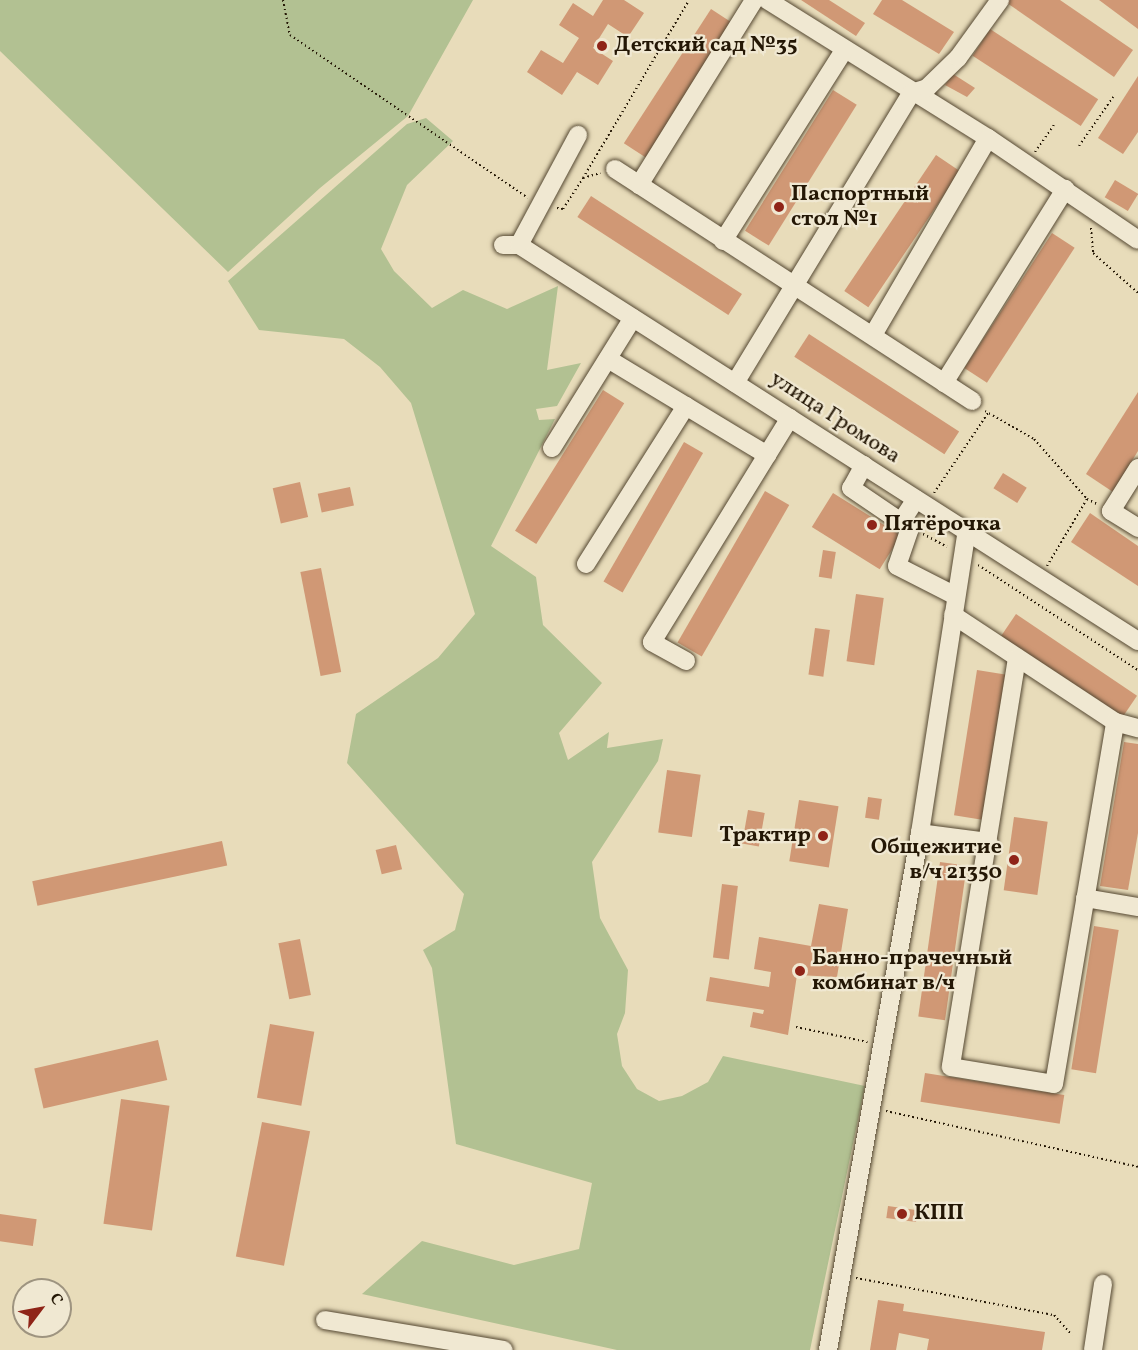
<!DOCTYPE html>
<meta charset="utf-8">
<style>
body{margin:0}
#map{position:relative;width:1138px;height:1350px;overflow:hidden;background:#e8dcba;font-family:Vollkorn,serif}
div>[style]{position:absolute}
.green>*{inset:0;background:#b2c192}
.building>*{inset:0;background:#d09875;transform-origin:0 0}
.path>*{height:2px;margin-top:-1px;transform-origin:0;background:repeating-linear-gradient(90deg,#241705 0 1.5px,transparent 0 4.5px)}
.roads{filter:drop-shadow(0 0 2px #554832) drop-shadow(0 0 2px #554832)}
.minor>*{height:18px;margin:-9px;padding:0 9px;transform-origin:9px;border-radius:9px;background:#f0e8d2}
.dots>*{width:16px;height:16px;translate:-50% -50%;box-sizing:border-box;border:3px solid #f0e8d2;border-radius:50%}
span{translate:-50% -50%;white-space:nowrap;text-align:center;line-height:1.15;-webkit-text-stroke:4.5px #f0e8d2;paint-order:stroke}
.poi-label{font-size:22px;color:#241705;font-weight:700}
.left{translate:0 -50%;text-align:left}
.right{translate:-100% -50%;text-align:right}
.street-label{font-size:22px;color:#241705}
.north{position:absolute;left:12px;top:1278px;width:60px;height:60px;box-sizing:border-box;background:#f0e8d2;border:2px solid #9e9480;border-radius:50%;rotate:58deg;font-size:16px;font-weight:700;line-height:24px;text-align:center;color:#241705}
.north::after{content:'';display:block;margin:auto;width:21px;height:27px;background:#8f2418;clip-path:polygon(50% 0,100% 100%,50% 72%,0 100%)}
</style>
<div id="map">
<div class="green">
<i style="clip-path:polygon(0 0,473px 0,408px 116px,320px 188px,228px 272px,0 51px)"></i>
<i style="clip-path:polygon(426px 118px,453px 141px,407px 185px,381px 249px,394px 271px,432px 308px,463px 290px,507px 309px,558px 286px,547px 370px,581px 363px,557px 406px,536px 409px,539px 420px,555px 419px,491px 546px,536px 577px,543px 625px,602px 683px,559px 733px,568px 760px,609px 732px,607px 748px,663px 739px,658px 761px,592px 862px,600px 918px,628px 970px,625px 1013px,617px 1034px,622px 1066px,637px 1089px,659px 1101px,682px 1096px,708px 1082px,723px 1056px,865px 1086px,810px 1350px,617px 1350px,362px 1294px,422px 1241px,514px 1265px,579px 1249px,592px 1183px,456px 1144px,432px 968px,423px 950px,455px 930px,464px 894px,347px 763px,356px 714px,438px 658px,475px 614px,411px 403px,380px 367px,344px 339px,259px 330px,228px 281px,407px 124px)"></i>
</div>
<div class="building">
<i style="clip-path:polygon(603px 0,624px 0,644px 13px,628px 37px,608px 24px,593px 48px,613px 61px,598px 85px,577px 72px,562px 95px,527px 72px,541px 50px,563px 63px,579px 38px,559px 25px,573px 3px,593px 16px)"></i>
<i style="clip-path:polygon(801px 0,829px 0,865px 23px,856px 36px)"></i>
<i style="clip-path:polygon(882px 0,902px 0,954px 32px,939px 54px,873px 14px)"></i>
<i style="clip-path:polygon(1009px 0,1060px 0,1133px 50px,1114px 77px,1007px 3px)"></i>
<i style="clip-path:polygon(1099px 0,1138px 0,1138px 29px)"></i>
<i style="left:711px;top:9px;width:27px;height:160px;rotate:33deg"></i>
<i style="left:990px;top:29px;width:129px;height:32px;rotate:33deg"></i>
<i style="clip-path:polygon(953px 74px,975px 88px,967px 97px,945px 85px)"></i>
<i style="clip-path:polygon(1138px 76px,1138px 132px,1123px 154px,1098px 138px)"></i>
<i style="left:833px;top:90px;width:28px;height:166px;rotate:32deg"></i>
<i style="left:936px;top:155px;width:29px;height:164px;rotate:34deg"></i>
<i style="left:1115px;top:180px;width:27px;height:20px;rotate:31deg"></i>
<i style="left:591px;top:196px;width:180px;height:25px;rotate:33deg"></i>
<i style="left:1052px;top:233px;width:27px;height:161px;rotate:33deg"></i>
<i style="left:809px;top:334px;width:179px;height:27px;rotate:33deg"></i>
<i style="left:603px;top:390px;width:25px;height:166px;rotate:32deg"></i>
<i style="clip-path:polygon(1138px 392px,1138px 451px,1113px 492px,1086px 474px)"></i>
<i style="left:684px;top:442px;width:22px;height:161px;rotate:30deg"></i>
<i style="left:1003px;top:473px;width:28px;height:18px;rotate:32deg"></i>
<i style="left:300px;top:482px;width:36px;height:28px;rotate:77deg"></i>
<i style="left:350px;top:487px;width:19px;height:33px;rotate:78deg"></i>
<i style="left:765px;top:491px;width:28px;height:175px;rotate:30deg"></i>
<i style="left:833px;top:493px;width:80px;height:40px;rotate:32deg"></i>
<i style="clip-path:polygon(1090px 513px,1138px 546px,1138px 586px,1071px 542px)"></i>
<i style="left:823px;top:550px;width:13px;height:27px;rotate:9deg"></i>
<i style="left:321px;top:568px;width:106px;height:21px;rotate:79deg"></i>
<i style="left:856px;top:594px;width:28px;height:68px;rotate:8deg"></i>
<i style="left:1016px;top:614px;width:146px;height:30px;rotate:34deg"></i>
<i style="left:815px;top:628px;width:15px;height:47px;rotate:8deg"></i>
<i style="left:977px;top:670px;width:30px;height:147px;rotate:9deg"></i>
<i style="clip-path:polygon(1124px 742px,1138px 744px,1138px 833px,1128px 890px,1100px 886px)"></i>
<i style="left:667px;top:770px;width:34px;height:63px;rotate:8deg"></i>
<i style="left:868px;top:797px;width:14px;height:21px;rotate:8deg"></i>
<i style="left:799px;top:800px;width:40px;height:62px;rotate:9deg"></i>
<i style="left:748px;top:810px;width:17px;height:34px;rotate:10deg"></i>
<i style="left:1014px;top:817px;width:34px;height:74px;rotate:8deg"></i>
<i style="left:222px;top:841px;width:25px;height:194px;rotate:78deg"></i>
<i style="left:396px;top:845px;width:25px;height:21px;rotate:76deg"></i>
<i style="left:940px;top:862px;width:27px;height:156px;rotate:8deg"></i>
<i style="left:722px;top:884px;width:16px;height:74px;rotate:7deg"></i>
<i style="clip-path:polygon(819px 904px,848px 909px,837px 977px,797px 975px,788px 1035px,750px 1027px,753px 1012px,763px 1014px,764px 1010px,706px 1001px,710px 977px,769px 987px,771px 972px,754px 969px,759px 937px,811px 946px)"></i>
<i style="left:1094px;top:926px;width:25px;height:145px;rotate:9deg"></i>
<i style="left:300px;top:939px;width:57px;height:22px;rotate:79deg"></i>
<i style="left:270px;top:1024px;width:45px;height:75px;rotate:10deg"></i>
<i style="left:158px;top:1040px;width:41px;height:127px;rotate:77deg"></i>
<i style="left:925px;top:1073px;width:141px;height:29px;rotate:9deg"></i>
<i style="left:121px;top:1099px;width:49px;height:126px;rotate:8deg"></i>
<i style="left:262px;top:1122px;width:49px;height:137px;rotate:11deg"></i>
<i style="left:888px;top:1206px;width:30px;height:12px;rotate:8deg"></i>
<i style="left:0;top:1214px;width:37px;height:27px;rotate:8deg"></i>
<i style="clip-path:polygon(878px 1300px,904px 1304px,903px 1311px,1045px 1332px,1042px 1350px,927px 1350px,929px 1339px,899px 1333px,896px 1350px,870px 1350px)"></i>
</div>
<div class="path">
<i style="left:283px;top:0;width:36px;rotate:79deg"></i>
<i style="left:290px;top:35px;width:288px;rotate:34.4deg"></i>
<i style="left:1079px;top:146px;width:60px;rotate:-55.2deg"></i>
<i style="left:1035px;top:152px;width:33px;rotate:-55deg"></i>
<i style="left:583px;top:178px;width:207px;rotate:-59.2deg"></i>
<i style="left:557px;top:208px;width:6px;rotate:9deg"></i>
<i style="left:563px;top:209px;width:37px;rotate:-57deg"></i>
<i style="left:583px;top:178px;width:18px;rotate:-16deg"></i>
<i style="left:1091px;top:228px;width:25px;rotate:85deg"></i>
<i style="left:1093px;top:253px;width:60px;rotate:41.6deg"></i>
<i style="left:985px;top:411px;width:56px;rotate:29.7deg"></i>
<i style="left:1034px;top:439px;width:80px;rotate:48.5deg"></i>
<i style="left:1087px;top:499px;width:11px;rotate:27deg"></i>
<i style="left:934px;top:493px;width:97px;rotate:-56deg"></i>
<i style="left:923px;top:534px;width:27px;rotate:28deg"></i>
<i style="left:978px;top:565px;width:191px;rotate:33.3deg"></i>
<i style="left:1047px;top:566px;width:78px;rotate:-59.2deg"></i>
<i style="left:796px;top:1027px;width:73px;rotate:11.9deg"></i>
<i style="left:886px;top:1111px;width:258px;rotate:12.5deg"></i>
<i style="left:856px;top:1278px;width:201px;rotate:10.6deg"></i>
<i style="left:1054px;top:1315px;width:27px;rotate:48deg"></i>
</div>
<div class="roads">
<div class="minor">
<i style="left:767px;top:0;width:261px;rotate:32deg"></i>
<i style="left:988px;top:138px;width:181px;rotate:34.2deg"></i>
<i style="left:615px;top:169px;width:426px;rotate:33deg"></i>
<i style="left:639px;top:185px;width:218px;rotate:-58.1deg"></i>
<i style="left:723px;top:241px;width:227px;rotate:-57.6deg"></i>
<i style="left:503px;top:245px;width:16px"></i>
<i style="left:519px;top:245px;width:735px;rotate:32.61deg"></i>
<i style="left:519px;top:245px;width:125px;rotate:-61.8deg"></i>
<i style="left:873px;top:335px;width:228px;rotate:-59.7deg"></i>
<i style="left:608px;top:359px;width:186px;rotate:31.1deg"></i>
<i style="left:735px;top:383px;width:339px;rotate:-58.7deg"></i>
<i style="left:911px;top:93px;width:17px;rotate:-17deg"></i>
<i style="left:927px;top:88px;width:43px;rotate:-44.1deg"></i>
<i style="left:958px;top:58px;width:72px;rotate:-54.1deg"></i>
<i style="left:944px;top:383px;width:229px;rotate:-58deg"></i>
<i style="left:552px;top:448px;width:153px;rotate:-58.1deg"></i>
<i style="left:864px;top:465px;width:26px;rotate:119deg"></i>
<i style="left:851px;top:488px;width:60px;rotate:34.2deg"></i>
<i style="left:901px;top:522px;width:27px;rotate:-57deg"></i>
<i style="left:1138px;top:468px;width:51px;rotate:122.1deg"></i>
<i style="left:1111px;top:511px;width:32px;rotate:32deg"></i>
<i style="left:901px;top:522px;width:11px;rotate:34deg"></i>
<i style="left:910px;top:528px;width:40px;rotate:108.9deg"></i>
<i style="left:897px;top:566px;width:66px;rotate:27deg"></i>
<i style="left:586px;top:564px;width:187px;rotate:-57.7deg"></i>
<i style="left:953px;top:615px;width:194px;rotate:33.4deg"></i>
<i style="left:1017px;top:658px;width:414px;rotate:99.2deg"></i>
<i style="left:951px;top:1067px;width:104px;rotate:9.4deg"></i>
<i style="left:1054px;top:1084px;width:367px;rotate:-80.4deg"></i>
<i style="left:1115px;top:722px;width:24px;rotate:15deg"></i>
<i style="left:686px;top:661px;width:39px;rotate:-151deg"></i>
<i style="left:652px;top:642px;width:263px;rotate:-58.4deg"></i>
<i style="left:920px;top:833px;width:69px;rotate:7.5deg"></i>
<i style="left:1085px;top:898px;width:54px;rotate:9.6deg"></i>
<i style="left:325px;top:1320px;width:181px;rotate:9.5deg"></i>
<i style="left:828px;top:1350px;width:525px;rotate:-79.91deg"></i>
<i style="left:920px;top:833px;width:306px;rotate:-81.2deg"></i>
<i style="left:1093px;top:1350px;width:67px;rotate:-81.4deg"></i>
</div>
</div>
<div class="dots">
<i style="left:602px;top:46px;background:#8f2418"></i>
<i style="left:779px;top:207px;background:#8f2418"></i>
<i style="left:872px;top:525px;background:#8f2418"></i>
<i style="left:823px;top:836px;background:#8f2418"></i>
<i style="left:1014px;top:860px;background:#8f2418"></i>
<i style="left:800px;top:971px;background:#8f2418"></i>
<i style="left:902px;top:1214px;background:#8f2418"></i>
</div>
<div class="poi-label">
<span class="left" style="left:614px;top:46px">Детский сад №35</span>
<span class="left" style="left:791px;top:207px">Паспортный<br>стол №1</span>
<span class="left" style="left:884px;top:525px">Пятёрочка</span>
<span class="right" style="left:811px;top:836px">Трактир</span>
<span class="right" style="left:1002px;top:860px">Общежитие<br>в/ч 21350</span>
<span class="left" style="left:812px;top:971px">Банно-прачечный<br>комбинат в/ч</span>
<span class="left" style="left:914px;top:1214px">КПП</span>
</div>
<div class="street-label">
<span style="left:835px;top:418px;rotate:33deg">улица Громова</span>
</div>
<div class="north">С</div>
</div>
